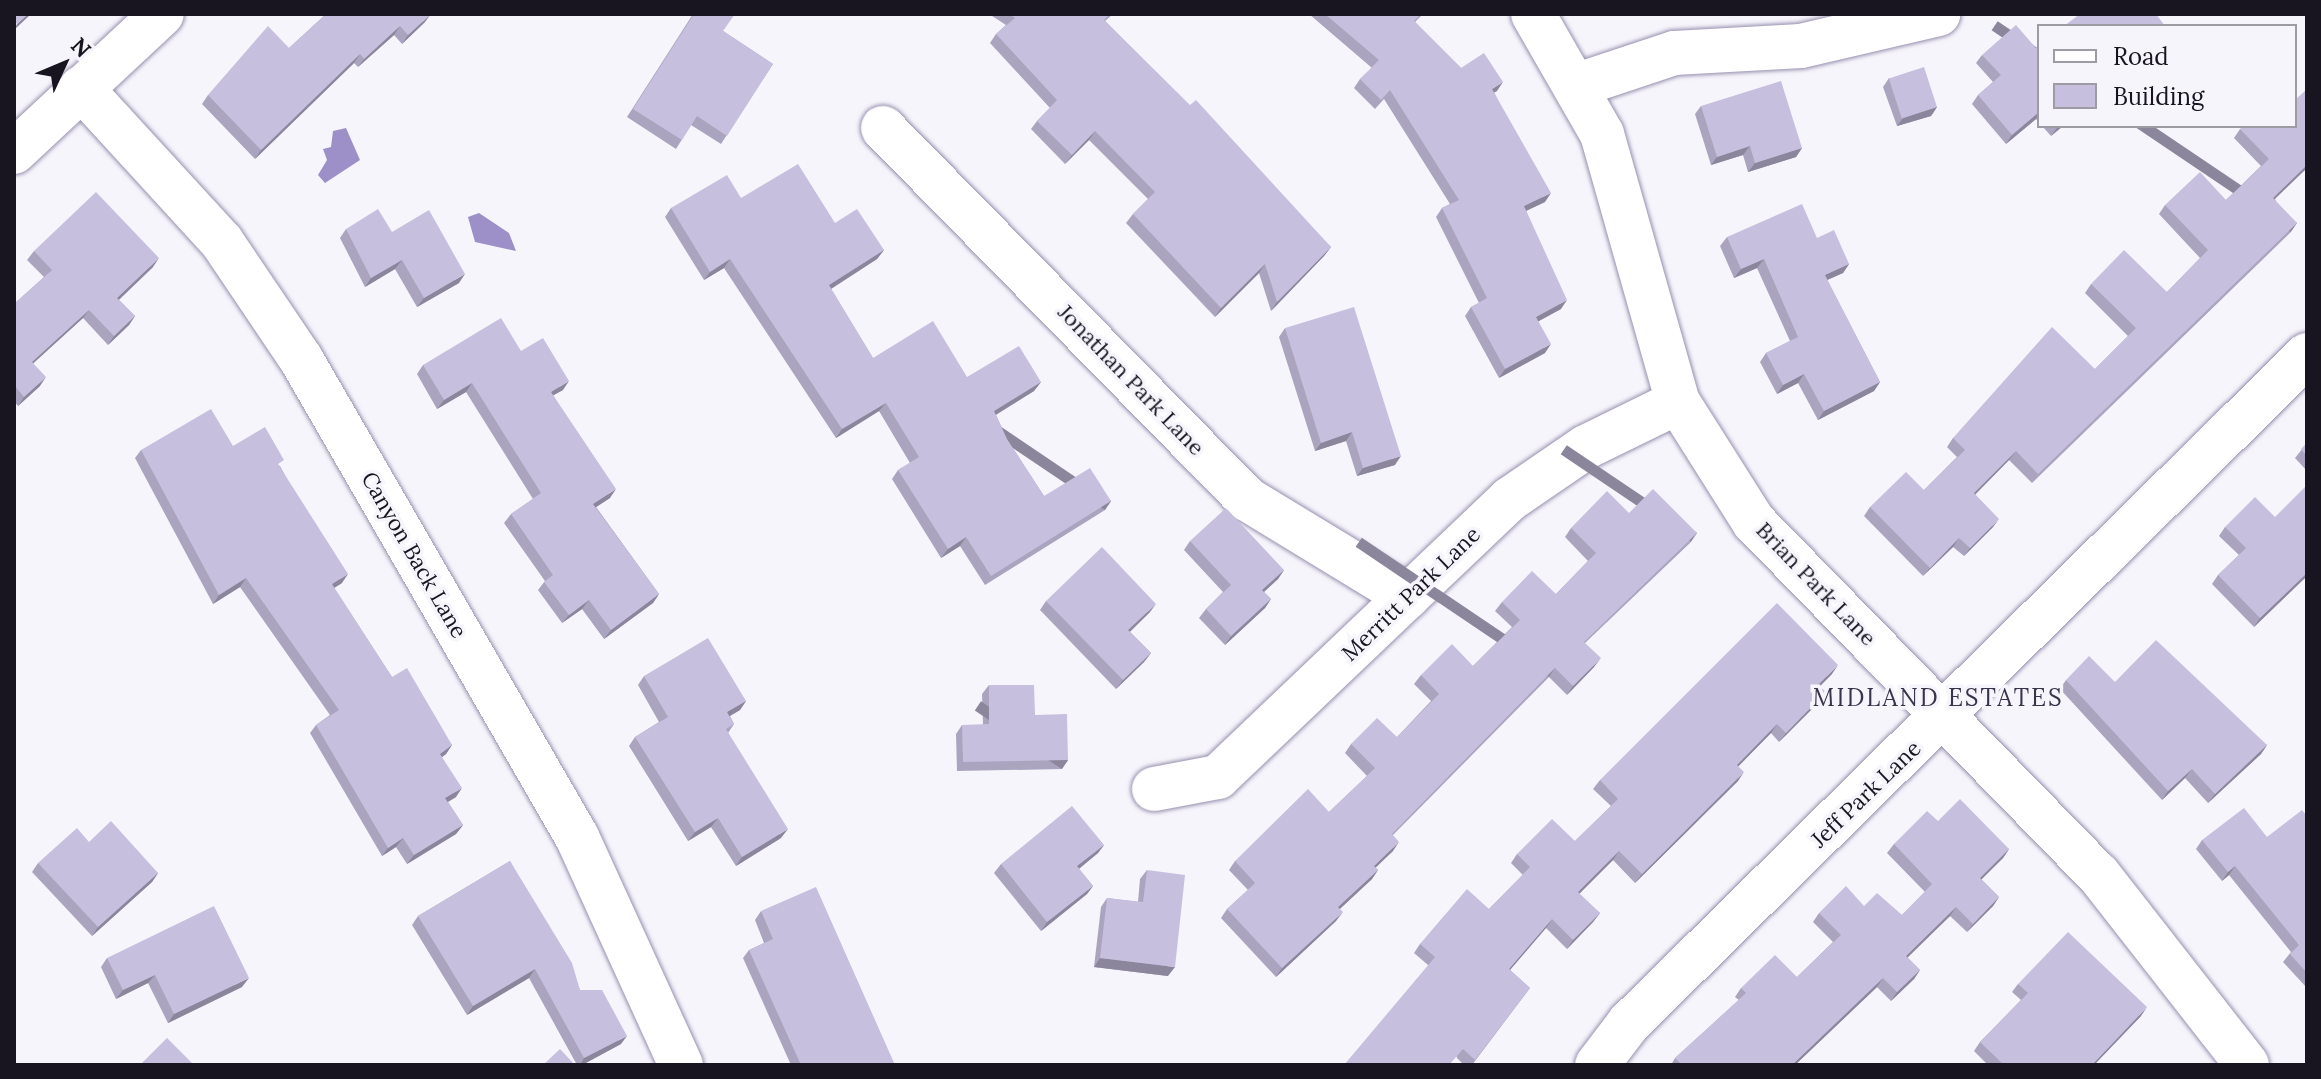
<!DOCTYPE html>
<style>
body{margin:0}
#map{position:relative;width:2321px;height:1079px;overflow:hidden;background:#f7f5fc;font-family:Lora,serif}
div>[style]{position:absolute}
.water>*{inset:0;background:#9d8fc7}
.roads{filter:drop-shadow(0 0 2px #9790ae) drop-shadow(0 0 2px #9790ae)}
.minor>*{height:44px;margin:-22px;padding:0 22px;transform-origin:22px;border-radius:22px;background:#fff}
.wall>*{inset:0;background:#aaa4bf}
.shaded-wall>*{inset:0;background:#8b869b;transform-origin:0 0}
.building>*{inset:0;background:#c6bfde;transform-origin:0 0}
span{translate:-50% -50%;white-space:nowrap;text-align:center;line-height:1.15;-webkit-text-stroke:7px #f7f5fc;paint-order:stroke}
.street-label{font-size:22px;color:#181520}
.neighbourhood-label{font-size:24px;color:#39334b;letter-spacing:2px}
.frame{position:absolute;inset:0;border:16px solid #181520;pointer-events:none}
.legend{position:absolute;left:2037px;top:24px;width:260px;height:104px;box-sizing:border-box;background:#f7f5fc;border:2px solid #9e9ba4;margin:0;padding:10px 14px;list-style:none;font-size:24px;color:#181520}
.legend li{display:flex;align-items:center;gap:16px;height:40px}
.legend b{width:40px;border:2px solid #9e9ba4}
.north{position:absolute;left:24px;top:24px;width:80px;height:80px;-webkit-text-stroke:6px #f7f5fc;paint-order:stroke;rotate:46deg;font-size:22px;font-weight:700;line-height:32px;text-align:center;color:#181520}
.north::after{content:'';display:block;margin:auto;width:28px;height:36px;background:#181520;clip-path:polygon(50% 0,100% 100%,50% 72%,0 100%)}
</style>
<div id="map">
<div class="water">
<i style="clip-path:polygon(346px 128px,360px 160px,325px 183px,318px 175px,327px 160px,323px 149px,331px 147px,333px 131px)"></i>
<i style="clip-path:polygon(479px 213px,509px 233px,516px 251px,475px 242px,468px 217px)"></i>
</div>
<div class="roads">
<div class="minor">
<i style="left:1533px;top:14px;width:138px;rotate:60.1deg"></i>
<i style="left:1602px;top:134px;width:279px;rotate:74.2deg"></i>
<i style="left:1678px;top:402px;width:142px;rotate:57.7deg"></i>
<i style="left:1754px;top:522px;width:492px;rotate:45.7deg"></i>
<i style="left:2098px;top:874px;width:242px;rotate:52deg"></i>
<i style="left:1578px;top:85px;width:101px;rotate:-18.4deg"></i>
<i style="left:1674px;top:53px;width:127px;rotate:-3.2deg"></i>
<i style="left:1801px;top:46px;width:141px;rotate:-13.1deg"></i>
<i style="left:81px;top:88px;width:209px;rotate:47.5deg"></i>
<i style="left:222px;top:242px;width:141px;rotate:56deg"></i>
<i style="left:301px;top:359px;width:552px;rotate:60deg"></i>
<i style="left:577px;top:837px;width:251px;rotate:65.5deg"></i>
<i style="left:883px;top:128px;width:520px;rotate:45.55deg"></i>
<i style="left:1247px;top:499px;width:188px;rotate:31.3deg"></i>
<i style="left:14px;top:152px;width:202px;rotate:-43deg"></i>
<i style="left:1154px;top:789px;width:65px;rotate:-10.6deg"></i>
<i style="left:1218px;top:777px;width:403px;rotate:-43.6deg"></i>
<i style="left:1510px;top:499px;width:92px;rotate:-34.4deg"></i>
<i style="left:1586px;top:447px;width:102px;rotate:-26.1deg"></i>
<i style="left:1597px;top:1065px;width:53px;rotate:-52.7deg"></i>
<i style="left:1629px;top:1023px;width:952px;rotate:-44.57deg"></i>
</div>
</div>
<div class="wall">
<i style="clip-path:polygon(326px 14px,425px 22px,402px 44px,394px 35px,358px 67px,354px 63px,255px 159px,202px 104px,208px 95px,289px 48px)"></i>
<i style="clip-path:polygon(693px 14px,723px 31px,773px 64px,721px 144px,691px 125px,676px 149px,627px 117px)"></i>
<i style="clip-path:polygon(989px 14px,1113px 14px,1105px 21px,1331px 247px,1324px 256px,1271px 311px,1259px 273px,1215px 317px,1126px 223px,1133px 214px,1148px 199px,1089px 140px,1065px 164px,1031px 129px,1037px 121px,1050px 108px,990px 43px,996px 34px,1006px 25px)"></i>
<i style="clip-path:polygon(1309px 14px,1423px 14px,1415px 22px,1461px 68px,1497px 91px,1494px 92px,1545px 202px,1526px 211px,1561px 309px,1538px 321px,1545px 353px,1499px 378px,1465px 316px,1471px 307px,1479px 303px,1436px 217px,1442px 208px,1450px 204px,1384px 99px,1375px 109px,1354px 88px,1360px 79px,1372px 68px)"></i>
<i style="clip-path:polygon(2039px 45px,2039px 123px,2036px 119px,2006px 144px,1972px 104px,1978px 95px,1993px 82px,1976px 63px,1982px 55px,2036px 48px)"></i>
<i style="clip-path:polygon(1889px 78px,1937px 107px,1931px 116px,1897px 126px,1883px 87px)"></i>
<i style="clip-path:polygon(2307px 89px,2307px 168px,2275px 199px,2291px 232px,2032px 483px,2009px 460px,1975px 494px,1993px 527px,1964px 556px,1953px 547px,1923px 576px,1864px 516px,1870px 507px,1924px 490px,1957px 457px,1947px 447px,1953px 438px,2095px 369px,2128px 336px,2085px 293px,2091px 284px,2167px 292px,2200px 258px,2159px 214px,2165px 205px,2226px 200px,2261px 166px,2234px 138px,2240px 129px,2295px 126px)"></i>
<i style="clip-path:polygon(1701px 106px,1802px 148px,1796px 157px,1748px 172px,1743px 155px,1711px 165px,1695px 114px)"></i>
<i style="clip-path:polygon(2042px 126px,2063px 126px,2051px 136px)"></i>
<i style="clip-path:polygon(741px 198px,835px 223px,884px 250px,877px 259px,831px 289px,873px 358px,967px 377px,1041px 382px,1034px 391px,996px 415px,1007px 439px,1044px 496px,1111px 501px,1105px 510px,985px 585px,960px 546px,941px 558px,892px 479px,898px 470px,910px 463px,879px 411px,836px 438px,724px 268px,704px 280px,665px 217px,671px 208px)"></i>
<i style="clip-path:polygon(346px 229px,392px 232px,459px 283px,417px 307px,395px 269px,365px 287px,340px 238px)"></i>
<i style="clip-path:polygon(1727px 237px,1817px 238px,1849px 264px,1843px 273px,1827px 280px,1880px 382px,1874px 391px,1818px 420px,1798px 383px,1777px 394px,1760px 362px,1766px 353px,1790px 341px,1757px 268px,1734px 278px,1720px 246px)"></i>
<i style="clip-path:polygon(34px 251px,153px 267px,119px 300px,135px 316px,129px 325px,108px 345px,83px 318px,33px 363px,40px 386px,18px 406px,14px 401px,14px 304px,44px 277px,27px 260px)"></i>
<i style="clip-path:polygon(1285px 328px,1395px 465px,1357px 476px,1346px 441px,1315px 451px,1279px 337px)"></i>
<i style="clip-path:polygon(521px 351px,563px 390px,553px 395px,610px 498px,596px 507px,659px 594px,653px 603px,604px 639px,582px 609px,562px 623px,538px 590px,545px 581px,504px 523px,511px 514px,533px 499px,466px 392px,437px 409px,417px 374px,423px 365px)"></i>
<i style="clip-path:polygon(2307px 443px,2307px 471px,2295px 458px)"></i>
<i style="clip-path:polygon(233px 446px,280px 466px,342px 583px,334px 588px,392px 677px,452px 745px,446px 754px,442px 757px,456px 797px,448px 802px,463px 825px,456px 834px,407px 864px,396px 847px,382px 856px,310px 733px,316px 725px,330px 715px,240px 587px,213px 604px,135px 458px,141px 450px)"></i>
<i style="clip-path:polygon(1629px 513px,1691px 542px,1585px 643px,1594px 667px,1567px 695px,1549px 677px,1393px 835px,1393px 851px,1375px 867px,1378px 870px,1372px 879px,1340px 909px,1336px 921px,1276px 977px,1221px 918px,1227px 909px,1248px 890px,1229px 870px,1235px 861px,1329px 812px,1367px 776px,1345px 753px,1351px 744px,1397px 737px,1431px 701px,1414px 684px,1421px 675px,1473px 666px,1512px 627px,1495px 611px,1502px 602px,1556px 594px,1588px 561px,1565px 537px,1571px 528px)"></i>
<i style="clip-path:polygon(2275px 517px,2307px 576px,2254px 627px,2212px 584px,2218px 575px,2239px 555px,2219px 536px,2225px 527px)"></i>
<i style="clip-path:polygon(1190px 541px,1284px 570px,1278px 579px,1264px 592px,1271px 599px,1265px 608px,1225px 645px,1199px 618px,1206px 609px,1223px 592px,1184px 550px)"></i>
<i style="clip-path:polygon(1046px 601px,1150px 612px,1130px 632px,1151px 653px,1144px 662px,1116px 689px,1040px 610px)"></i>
<i style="clip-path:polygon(1832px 674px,1820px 686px,1820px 701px,1779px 742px,1771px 733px,1738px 766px,1738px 781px,1635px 883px,1613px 860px,1579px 894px,1600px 913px,1593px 922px,1567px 949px,1546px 928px,1510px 970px,1530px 988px,1472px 1065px,1464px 1065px,1457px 1058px,1428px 965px,1414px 953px,1420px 944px,1489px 909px,1523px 875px,1511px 863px,1517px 854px,1575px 841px,1611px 806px,1593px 789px,1600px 780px)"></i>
<i style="clip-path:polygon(644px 676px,746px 701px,740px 710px,730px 716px,734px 724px,728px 733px,781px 838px,736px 866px,711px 827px,688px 841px,629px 746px,635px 737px,659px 722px,638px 685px)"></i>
<i style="clip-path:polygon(2066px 680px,2115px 682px,2267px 745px,2261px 754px,2208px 803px,2185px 778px,2162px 800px,2060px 689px)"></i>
<i style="clip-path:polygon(989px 685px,1035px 715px,1068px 760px,1062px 769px,957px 771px,956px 734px,962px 725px,983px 725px,982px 694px)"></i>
<i style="clip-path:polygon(2307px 816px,2307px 988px,2283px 962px,2291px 952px,2229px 875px,2222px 881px,2196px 849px,2202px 840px,2267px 837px)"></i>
<i style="clip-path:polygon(1938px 821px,2009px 849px,2003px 858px,1981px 879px,1999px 897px,1993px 906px,1967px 932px,1950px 916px,1907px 957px,1920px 970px,1914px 979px,1891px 1001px,1877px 987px,1795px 1065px,1671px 1065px,1675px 1058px,1739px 1000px,1735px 997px,1741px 988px,1797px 977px,1833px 942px,1813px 922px,1819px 913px,1864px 906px,1902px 915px,1925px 892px,1887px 853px,1894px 844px)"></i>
<i style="clip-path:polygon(89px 842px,158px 873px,152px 882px,92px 936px,32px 872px,38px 863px)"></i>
<i style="clip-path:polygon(1104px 845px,1098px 853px,1079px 869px,1093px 886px,1087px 894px,1041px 931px,994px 873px,1001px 864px)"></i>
<i style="clip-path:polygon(510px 861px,580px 990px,621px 1044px,582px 1065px,577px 1065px,529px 978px,467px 1015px,412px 925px,418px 916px)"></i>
<i style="clip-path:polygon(1147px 870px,1168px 976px,1094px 967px,1101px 907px,1107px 898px,1138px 902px,1140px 879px)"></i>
<i style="clip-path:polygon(761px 911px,895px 1065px,791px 1065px,743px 958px,749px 950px,764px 943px,755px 920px)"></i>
<i style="clip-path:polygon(107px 958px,242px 987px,168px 1023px,148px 983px,116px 999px,101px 967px)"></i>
<i style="clip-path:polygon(2018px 984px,2141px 1016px,2094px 1065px,1988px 1065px,1974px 1051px,1980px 1042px,2021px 1000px,2012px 992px)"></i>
</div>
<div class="shaded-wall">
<i style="clip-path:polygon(28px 14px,31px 14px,14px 30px,17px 24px)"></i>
<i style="clip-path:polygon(431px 14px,425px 22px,402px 44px,408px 35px)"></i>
<i style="clip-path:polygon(400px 26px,394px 35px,358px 67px,364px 59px)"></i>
<i style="clip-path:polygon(360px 54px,354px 63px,255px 159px,261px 150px)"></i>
<i style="clip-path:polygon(1503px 82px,1497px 91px,1486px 97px,1492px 89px)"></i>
<i style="clip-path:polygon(1937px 107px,1931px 116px,1897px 126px,1903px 118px)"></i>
<i style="clip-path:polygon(2039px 112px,2036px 119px,2006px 144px,2012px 135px)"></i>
<i style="clip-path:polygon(2059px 126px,2063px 126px,2051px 136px,2057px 128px)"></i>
<i style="clip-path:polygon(1095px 131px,1089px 140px,1065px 164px,1072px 155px)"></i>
<i style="clip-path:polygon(1750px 146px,1743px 155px,1711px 165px,1717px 157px)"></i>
<i style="clip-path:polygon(1802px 148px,1796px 157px,1748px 172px,1755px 163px)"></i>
<i style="clip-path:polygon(2307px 165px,2307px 168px,2267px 206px,2273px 198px)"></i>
<i style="clip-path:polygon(1551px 193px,1545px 202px,1517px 215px,1524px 206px)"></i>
<i style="left:2297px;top:223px;width:11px;height:361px;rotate:124deg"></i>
<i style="clip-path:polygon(1331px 247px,1324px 256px,1271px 311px,1277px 302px)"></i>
<i style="clip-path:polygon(884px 250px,877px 259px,823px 294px,829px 285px)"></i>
<i style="clip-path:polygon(159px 258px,153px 267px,111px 307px,117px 298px)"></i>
<i style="clip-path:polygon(730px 259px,724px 268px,704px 280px,710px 272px)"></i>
<i style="clip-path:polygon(1764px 259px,1757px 268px,1734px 278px,1741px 269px)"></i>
<i style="clip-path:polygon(402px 260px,395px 269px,365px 287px,371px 278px)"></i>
<i style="clip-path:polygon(1265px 264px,1259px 273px,1215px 317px,1221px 308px)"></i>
<i style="clip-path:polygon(1849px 264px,1843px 273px,1818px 284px,1825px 275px)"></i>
<i style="clip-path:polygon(465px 274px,459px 283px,417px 307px,424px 298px)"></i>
<i style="clip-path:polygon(1567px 300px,1561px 309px,1530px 326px,1536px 317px)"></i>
<i style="clip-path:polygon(89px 310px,83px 318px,26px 370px,32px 362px)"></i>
<i style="clip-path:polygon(135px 316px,129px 325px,108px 345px,114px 336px)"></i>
<i style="clip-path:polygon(1551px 344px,1545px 353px,1499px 378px,1505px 369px)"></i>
<i style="clip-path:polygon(1804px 374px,1798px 383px,1777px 394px,1783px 385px)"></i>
<i style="clip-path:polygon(46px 377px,40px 386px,18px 406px,24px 397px)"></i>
<i style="clip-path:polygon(569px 381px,563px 390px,545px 400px,551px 392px)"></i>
<i style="clip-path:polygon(1041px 382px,1034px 391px,987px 420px,994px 411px)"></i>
<i style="clip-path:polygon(1880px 382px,1874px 391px,1818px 420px,1824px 411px)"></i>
<i style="clip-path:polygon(472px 383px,466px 392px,437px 409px,444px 400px)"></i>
<i style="clip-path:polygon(886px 403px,879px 411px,836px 438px,842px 429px)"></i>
<i style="clip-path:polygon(1352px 432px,1346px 441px,1315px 451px,1321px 443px)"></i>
<i style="clip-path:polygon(2016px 451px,2009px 460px,1968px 502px,1974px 493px)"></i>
<i style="clip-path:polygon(1401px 456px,1395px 465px,1357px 476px,1363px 468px)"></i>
<i style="clip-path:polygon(616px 489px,610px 498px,587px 513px,593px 504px)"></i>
<i style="left:1111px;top:501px;width:11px;height:142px;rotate:124deg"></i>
<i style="clip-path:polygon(1999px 519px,1993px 527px,1964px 556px,1970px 548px)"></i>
<i style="left:1697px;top:533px;width:11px;height:157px;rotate:124deg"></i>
<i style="clip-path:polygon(966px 537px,960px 546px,941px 558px,948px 549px)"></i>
<i style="clip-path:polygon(1959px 538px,1953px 547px,1923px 576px,1930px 568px)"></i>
<i style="clip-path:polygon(1284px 570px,1278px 579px,1256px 599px,1262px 590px)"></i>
<i style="clip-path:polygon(2307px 573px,2307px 576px,2254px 627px,2260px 618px)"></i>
<i style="clip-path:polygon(348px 574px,342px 583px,326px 593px,332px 584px)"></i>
<i style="clip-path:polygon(246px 578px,240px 587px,213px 604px,219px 595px)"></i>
<i style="clip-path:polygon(659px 594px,653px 603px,604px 639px,611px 630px)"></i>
<i style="clip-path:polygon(1271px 599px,1265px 608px,1225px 645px,1231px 636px)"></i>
<i style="clip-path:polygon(589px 600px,582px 609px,562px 623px,569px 615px)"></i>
<i style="clip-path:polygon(1156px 604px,1150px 612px,1122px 639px,1128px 630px)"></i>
<i style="clip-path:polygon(1151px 653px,1144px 662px,1116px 689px,1123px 680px)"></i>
<i style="clip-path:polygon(1601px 658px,1594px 667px,1567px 695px,1573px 686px)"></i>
<i style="clip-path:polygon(1838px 665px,1832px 674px,1812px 694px,1818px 685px)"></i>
<i style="left:1555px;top:668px;width:11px;height:233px;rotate:124deg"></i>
<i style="clip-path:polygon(1826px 692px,1820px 701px,1779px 742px,1786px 733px)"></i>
<i style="clip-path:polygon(746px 701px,740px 710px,721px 721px,727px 712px)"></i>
<i style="clip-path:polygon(1777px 724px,1771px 733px,1731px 774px,1737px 765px)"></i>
<i style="clip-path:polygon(452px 745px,446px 754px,434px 763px,440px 754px)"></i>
<i style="clip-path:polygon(2267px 745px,2261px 754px,2208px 803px,2215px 794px)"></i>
<i style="left:1068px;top:760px;width:11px;height:105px;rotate:124deg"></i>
<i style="clip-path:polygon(2192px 769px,2185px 778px,2162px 800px,2168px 791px)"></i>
<i style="clip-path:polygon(1744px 772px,1738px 781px,1635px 883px,1642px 874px)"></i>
<i style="clip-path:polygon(462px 788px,456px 797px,439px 807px,445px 798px)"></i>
<i style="clip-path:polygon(718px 818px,711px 827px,688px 841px,695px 832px)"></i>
<i style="clip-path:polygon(463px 825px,456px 834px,407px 864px,414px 855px)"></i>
<i style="clip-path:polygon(788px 829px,781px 838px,736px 866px,742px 857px)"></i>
<i style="clip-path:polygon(403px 838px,396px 847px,382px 856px,388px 848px)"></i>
<i style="clip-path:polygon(1399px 842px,1393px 851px,1368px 875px,1374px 866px)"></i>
<i style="clip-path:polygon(1104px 845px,1098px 853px,1071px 875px,1077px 866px)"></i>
<i style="clip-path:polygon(2009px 849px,2003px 858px,1974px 887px,1980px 878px)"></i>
<i style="clip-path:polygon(1619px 851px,1613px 860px,1572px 901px,1578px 892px)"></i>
<i style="clip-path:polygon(2235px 866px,2229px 875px,2222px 881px,2228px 872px)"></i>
<i style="clip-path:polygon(1378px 870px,1372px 879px,1332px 916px,1338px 907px)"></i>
<i style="clip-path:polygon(158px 873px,152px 882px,92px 936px,98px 927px)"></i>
<i style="clip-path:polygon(1093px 886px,1087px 894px,1041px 931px,1047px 922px)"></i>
<i style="clip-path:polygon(1999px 897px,1993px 906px,1967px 932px,1973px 924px)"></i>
<i style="clip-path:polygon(1956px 907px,1950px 916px,1900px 965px,1906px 956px)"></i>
<i style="clip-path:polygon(1343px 912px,1336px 921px,1276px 977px,1282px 968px)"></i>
<i style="clip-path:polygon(1600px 913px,1593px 922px,1567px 949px,1573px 940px)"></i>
<i style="clip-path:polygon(1552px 919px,1546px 928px,1503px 978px,1509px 969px)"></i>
<i style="clip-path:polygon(1100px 958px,1175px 967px,1168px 976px,1094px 967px)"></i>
<i style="clip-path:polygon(535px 969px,529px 978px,467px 1015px,473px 1006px)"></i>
<i style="clip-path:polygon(1920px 970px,1914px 979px,1891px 1001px,1897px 992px)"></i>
<i style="clip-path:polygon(155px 975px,148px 983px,116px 999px,123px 990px)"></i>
<i style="clip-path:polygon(249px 978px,242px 987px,168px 1023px,174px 1014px)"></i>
<i style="clip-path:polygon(1883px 978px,1877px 987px,1795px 1065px,1792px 1065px)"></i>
<i style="clip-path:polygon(2147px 1007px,2141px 1016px,2094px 1065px,2092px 1065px)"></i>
<i style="clip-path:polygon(627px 1036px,621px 1044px,582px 1065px,580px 1065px,584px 1058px)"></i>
</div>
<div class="building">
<i style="clip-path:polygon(14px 14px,28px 14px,17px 24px,14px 21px)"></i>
<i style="clip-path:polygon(326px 14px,431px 14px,408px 35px,400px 26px,364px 59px,360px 54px,261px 150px,208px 95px,268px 26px,289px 48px)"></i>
<i style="clip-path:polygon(694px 14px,735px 14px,723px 31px,773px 64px,727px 136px,697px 116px,682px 140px,633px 109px)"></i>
<i style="clip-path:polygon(1009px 14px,1110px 14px,1104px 20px,1190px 105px,1196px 100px,1331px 247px,1277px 302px,1265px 264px,1221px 308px,1133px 214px,1155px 192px,1095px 131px,1072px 155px,1037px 121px,1057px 100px,996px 34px,1015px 18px)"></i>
<i style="clip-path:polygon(1325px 14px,1421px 14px,1414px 21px,1461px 68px,1484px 53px,1503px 82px,1492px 89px,1551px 193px,1524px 206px,1567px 300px,1536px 317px,1551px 344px,1505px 369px,1471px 307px,1487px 298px,1442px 208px,1459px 200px,1390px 90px,1381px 100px,1360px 79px,1379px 60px)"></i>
<i style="clip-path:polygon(2080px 14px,2156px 14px,2165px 26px,2064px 26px)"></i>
<i style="clip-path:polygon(2016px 25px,2036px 48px,2039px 45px,2039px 112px,2012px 135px,1978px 95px,2001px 75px,1982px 55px)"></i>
<i style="left:1924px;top:67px;width:42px;height:37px;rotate:72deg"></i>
<i style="clip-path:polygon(1781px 81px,1802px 148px,1755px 163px,1750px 146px,1717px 157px,1701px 106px)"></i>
<i style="clip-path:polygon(2307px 89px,2307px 165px,2273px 198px,2297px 223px,2038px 474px,2016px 451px,1974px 493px,1999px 519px,1970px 548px,1959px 538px,1930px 568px,1870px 507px,1906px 472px,1924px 490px,1965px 450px,1953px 438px,2052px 327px,2095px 369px,2136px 328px,2091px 284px,2124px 250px,2167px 292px,2208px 250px,2165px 205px,2200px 172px,2226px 200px,2269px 159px,2240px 129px,2243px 126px,2295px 126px,2295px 100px)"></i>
<i style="clip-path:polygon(798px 164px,835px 223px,857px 209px,884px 250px,829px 285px,873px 358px,933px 321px,967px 377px,1019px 346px,1041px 382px,994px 411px,1007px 439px,1044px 496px,1090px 468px,1111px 501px,991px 576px,966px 537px,948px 549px,898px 470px,919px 457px,886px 403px,842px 429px,730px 259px,710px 272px,671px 208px,727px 175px,741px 198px)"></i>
<i style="clip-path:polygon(96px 192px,159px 258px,117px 298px,135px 316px,114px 336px,89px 310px,32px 362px,46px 377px,24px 397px,14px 385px,14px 304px,52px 270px,34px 251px)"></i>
<i style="clip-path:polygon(1802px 204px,1817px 238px,1834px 230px,1849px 264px,1825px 275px,1880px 382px,1824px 411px,1804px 374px,1783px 385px,1766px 353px,1798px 337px,1764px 259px,1741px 269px,1727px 237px)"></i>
<i style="clip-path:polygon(378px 209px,392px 232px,429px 210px,465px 274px,424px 298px,402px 260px,371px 278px,346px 229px)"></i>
<i style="clip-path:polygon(1354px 307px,1401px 456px,1363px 468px,1352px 432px,1321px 443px,1285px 328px)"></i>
<i style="clip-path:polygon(501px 318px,521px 351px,543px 338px,569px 381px,551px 392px,616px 489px,593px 504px,659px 594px,611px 630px,589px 600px,569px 615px,544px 582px,553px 575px,511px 514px,541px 493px,472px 383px,444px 400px,423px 365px)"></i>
<i style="clip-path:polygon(211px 409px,233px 446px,265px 427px,284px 460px,278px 464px,348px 574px,332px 584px,392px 677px,407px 668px,452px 745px,440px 754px,462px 788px,445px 798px,463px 825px,414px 855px,403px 838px,388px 848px,316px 725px,339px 710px,246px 578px,219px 595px,141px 450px)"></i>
<i style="clip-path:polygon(2307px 443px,2307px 456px,2301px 449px)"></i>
<i style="clip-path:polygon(2307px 485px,2307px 573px,2260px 618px,2218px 575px,2246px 548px,2225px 527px,2255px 497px,2275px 517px)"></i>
<i style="clip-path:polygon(1653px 489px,1697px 533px,1584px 642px,1601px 658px,1573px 686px,1555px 668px,1392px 834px,1399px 842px,1374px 866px,1378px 870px,1338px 907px,1343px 912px,1282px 968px,1227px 909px,1255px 883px,1235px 861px,1308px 789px,1329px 812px,1375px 768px,1351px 744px,1377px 718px,1397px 737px,1439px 694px,1421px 675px,1452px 644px,1473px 666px,1520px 620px,1502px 602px,1532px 571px,1556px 594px,1596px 553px,1571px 528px,1607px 491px,1629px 513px)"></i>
<i style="clip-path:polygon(1226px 508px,1284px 570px,1262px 590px,1271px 599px,1231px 636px,1206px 609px,1231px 585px,1190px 541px)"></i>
<i style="clip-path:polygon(1102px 547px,1156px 604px,1128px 630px,1151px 653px,1123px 680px,1046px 601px)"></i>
<i style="clip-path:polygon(1777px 603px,1838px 665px,1818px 685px,1826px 692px,1786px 733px,1777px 724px,1737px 765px,1744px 772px,1642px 874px,1619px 851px,1578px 892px,1600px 913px,1573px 940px,1552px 919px,1509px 969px,1530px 988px,1475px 1060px,1463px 1049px,1449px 1065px,1344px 1065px,1435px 957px,1420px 944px,1467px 889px,1489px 909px,1530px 867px,1517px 854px,1552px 819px,1575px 841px,1618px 799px,1600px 780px)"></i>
<i style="clip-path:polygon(708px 638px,746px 701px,727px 712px,734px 724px,726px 729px,788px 829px,742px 857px,718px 818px,695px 832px,635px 737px,668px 717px,644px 676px)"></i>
<i style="clip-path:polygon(2156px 640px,2267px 745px,2215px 794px,2192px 769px,2168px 791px,2066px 680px,2089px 656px,2115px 682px)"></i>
<i style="clip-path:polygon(989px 685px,1034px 685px,1035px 715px,1067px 714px,1068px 760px,963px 762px,962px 725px,989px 724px)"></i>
<i style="clip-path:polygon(1960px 799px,2009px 849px,1980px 878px,1999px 897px,1973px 924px,1956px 907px,1906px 956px,1920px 970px,1897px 992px,1883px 978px,1792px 1065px,1682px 1065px,1675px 1058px,1746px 993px,1741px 988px,1775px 955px,1797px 977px,1841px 935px,1819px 913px,1846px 886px,1864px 906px,1877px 893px,1902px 915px,1932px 884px,1894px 844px,1927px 811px,1938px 821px)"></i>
<i style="clip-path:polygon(1072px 806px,1104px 845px,1077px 866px,1093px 886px,1047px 922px,1001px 864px)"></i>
<i style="clip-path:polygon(2244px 808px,2267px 837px,2302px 810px,2307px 816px,2307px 973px,2290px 954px,2299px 945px,2235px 866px,2228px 872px,2202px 840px)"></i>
<i style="clip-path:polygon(111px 821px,158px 873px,98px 927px,38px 863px,77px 828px,89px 842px)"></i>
<i style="clip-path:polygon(510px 861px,572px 963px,580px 990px,602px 990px,627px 1036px,584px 1058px,535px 969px,473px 1006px,418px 916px)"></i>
<i style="clip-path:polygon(1147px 870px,1185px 875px,1175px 967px,1100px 958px,1107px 898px,1143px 902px)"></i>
<i style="clip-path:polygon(816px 887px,895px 1065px,801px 1065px,749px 950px,773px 939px,761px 911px)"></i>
<i style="clip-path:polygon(214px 906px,249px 978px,174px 1014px,155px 975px,123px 990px,107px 958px)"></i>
<i style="clip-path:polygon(2068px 932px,2147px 1007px,2092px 1065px,2004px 1065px,1980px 1042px,2028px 993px,2018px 984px)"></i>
<i style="clip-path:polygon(167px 1038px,194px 1065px,140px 1065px)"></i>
<i style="clip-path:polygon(560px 1049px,575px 1065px,543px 1065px)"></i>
</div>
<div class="street-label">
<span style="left:1131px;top:380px;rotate:46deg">Jonathan Park Lane</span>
<span style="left:414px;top:555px;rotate:60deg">Canyon Back Lane</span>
<span style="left:1816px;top:584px;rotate:46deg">Brian Park Lane</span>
<span style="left:1411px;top:594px;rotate:-44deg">Merritt Park Lane</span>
<span style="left:1866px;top:794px;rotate:-44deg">Jeff Park Lane</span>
</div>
<div class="neighbourhood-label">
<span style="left:1938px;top:698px">MIDLAND ESTATES</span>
</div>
<div class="frame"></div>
<ul class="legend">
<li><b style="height:10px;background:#fff"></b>Road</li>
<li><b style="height:22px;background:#c6bfde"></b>Building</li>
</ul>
<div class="north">N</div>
</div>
